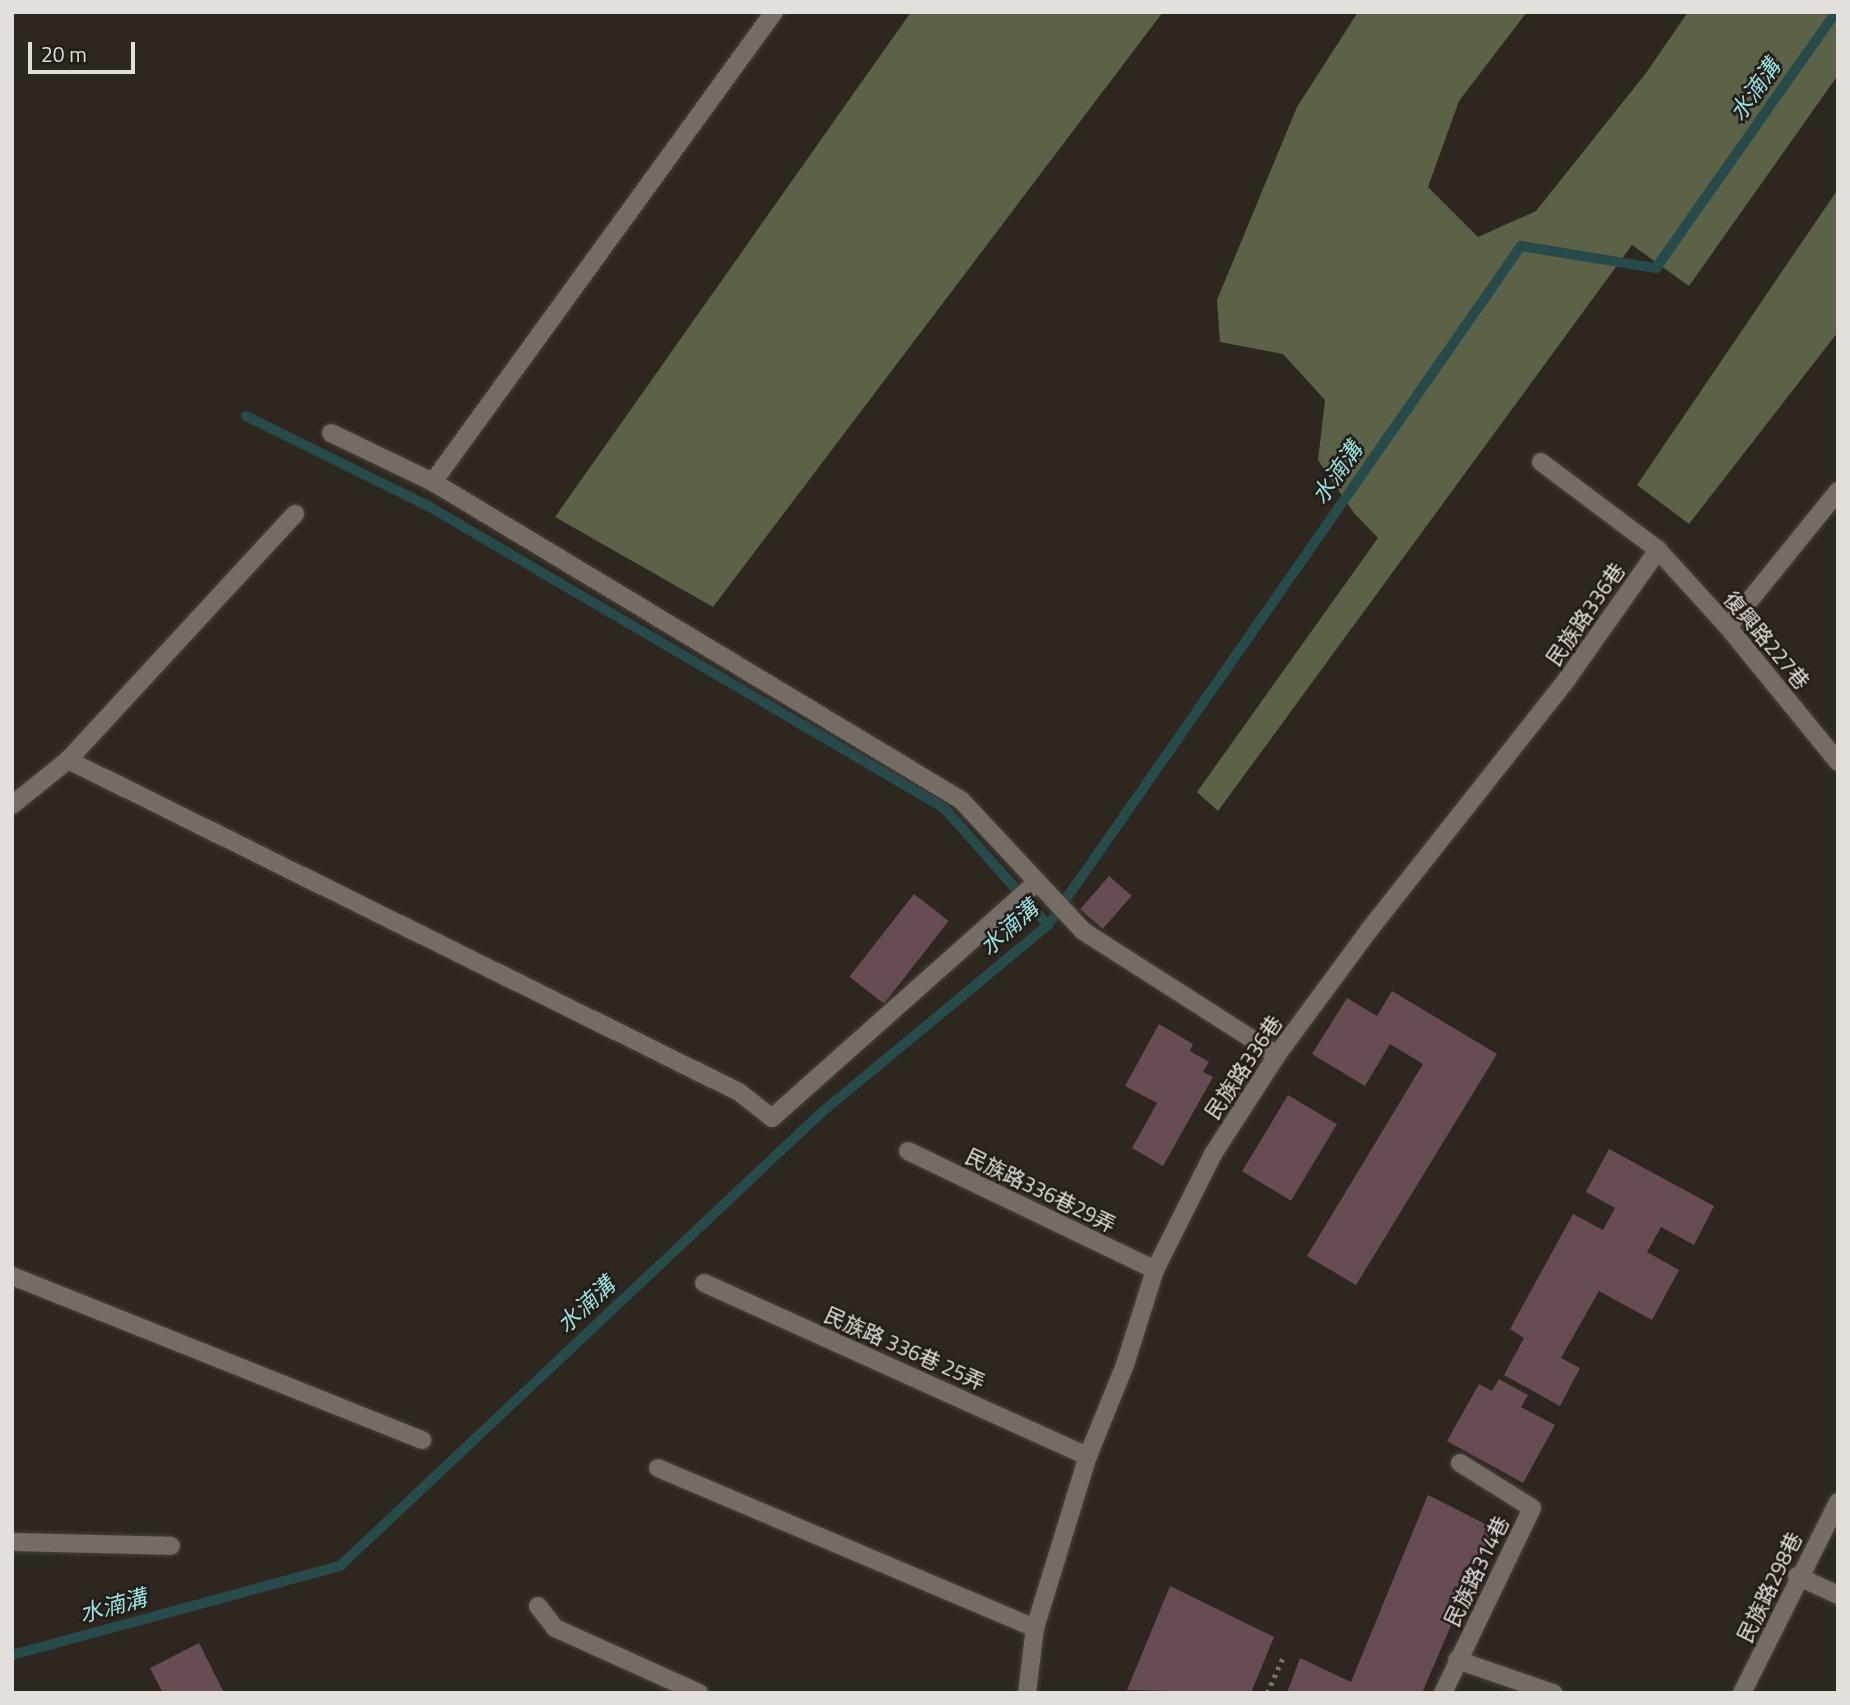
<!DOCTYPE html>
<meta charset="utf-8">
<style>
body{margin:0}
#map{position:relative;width:1850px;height:1705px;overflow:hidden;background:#2e2720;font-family:"Titillium Web","Noto Sans TC",sans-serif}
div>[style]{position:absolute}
.forest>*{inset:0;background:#5c6248}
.stream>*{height:10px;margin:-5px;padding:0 5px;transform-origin:5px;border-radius:5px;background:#274a4a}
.building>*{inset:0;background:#684c54;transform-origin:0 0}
.path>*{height:4.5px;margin-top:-2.25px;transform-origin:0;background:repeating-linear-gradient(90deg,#7b746e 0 3.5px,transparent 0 8.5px)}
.roads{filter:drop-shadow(0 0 2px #47423c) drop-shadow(0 0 2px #47423c)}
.service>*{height:18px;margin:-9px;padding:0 9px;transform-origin:9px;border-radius:9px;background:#756c65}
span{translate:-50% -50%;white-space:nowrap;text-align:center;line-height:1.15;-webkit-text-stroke:5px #241d17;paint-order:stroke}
.street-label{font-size:21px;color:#e4dfda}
.water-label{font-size:23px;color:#99e0e1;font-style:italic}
.frame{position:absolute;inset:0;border:14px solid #e4dfda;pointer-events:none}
.scale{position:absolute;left:28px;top:42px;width:107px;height:32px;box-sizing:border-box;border:4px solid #e4dfda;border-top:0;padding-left:9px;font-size:21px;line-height:24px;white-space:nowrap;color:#e4dfda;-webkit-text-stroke:5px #241d17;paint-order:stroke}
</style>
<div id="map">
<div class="forest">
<i style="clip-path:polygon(911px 12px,1163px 12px,713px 607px,555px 517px)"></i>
<i style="clip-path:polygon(1358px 12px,1527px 12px,1459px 101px,1428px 187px,1478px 237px,1536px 211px,1646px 73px,1688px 12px,1838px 12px,1838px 75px,1689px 286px,1632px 245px,1218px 811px,1197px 792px,1378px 538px,1354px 513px,1318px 460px,1325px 400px,1283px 354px,1220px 342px,1217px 300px,1297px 107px)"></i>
<i style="clip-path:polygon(1838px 189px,1838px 332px,1689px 524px,1637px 485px)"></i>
</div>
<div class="stream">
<i style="left:246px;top:416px;width:205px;rotate:26.3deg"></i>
<i style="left:430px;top:507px;width:596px;rotate:30.35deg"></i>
<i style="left:944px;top:808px;width:157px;rotate:48.4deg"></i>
<i style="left:12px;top:1655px;width:340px;rotate:-15.2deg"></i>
<i style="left:340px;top:1566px;width:662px;rotate:-43.29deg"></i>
<i style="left:822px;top:1112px;width:293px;rotate:-39.6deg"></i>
<i style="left:1048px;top:925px;width:828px;rotate:-55.14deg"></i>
<i style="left:1521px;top:246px;width:137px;rotate:9.3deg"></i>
<i style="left:1656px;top:268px;width:313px;rotate:-54.9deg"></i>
</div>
<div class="building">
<i style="left:1109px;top:876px;width:30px;height:44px;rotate:41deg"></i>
<i style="left:914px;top:894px;width:44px;height:105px;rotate:38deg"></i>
<i style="clip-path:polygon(1392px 991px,1497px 1054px,1356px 1285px,1307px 1256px,1423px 1064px,1390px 1044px,1365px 1086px,1312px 1054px,1347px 998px,1377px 1016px)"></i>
<i style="clip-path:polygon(1159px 1024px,1193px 1044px,1190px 1051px,1209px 1062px,1203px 1072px,1213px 1077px,1163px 1166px,1132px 1148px,1157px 1103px,1125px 1086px)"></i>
<i style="left:1288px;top:1095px;width:57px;height:89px;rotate:31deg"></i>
<i style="clip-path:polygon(1609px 1149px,1714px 1206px,1694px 1245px,1661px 1227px,1647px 1252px,1679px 1270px,1652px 1320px,1599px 1291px,1561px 1358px,1580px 1368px,1560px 1406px,1504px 1375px,1524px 1338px,1510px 1329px,1573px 1214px,1603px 1230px,1615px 1208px,1586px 1192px)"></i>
<i style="clip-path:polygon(1499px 1379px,1528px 1395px,1521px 1407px,1555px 1425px,1523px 1483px,1447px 1441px,1479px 1384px,1492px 1391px)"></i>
<i style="clip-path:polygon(1428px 1495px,1493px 1528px,1422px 1693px,1287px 1693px,1300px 1658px,1351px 1682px)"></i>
<i style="clip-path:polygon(1170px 1586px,1274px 1637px,1251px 1693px,1127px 1690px)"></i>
<i style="clip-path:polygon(199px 1643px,224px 1693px,163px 1693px,150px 1668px)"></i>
</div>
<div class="path">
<i style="left:1267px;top:1693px;width:42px;rotate:-65.9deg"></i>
</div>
<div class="roads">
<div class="service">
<i style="left:331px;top:433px;width:113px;rotate:25.7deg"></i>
<i style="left:433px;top:482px;width:616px;rotate:31.06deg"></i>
<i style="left:961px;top:800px;width:179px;rotate:47deg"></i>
<i style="left:1083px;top:931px;width:230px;rotate:32.6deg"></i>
<i style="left:1541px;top:462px;width:146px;rotate:36.9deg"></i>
<i style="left:1658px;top:550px;width:104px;rotate:47.7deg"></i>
<i style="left:1728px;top:627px;width:174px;rotate:50.8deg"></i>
<i style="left:433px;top:482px;width:581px;rotate:-54.04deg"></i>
<i style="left:1728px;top:627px;width:175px;rotate:-51deg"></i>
<i style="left:68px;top:760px;width:749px;rotate:26.33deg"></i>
<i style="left:739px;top:1092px;width:42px;rotate:38.2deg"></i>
<i style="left:772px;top:1118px;width:353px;rotate:-41.7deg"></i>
<i style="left:12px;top:805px;width:72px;rotate:-38.8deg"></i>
<i style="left:68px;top:760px;width:335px;rotate:-47.3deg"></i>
<i style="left:908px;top:1151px;width:274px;rotate:25.7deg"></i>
<i style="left:12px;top:1276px;width:442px;rotate:21.8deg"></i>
<i style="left:704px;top:1283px;width:421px;rotate:24.3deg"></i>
<i style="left:658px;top:1468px;width:410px;rotate:23deg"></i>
<i style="left:12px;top:1542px;width:159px;rotate:1.4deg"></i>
<i style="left:1797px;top:1576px;width:45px;rotate:24.9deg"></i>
<i style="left:538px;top:1606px;width:28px;rotate:52deg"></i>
<i style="left:555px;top:1628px;width:158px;rotate:24.3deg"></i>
<i style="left:1457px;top:1660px;width:102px;rotate:19deg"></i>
<i style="left:1027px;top:1693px;width:65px;rotate:-83deg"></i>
<i style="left:1035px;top:1628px;width:180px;rotate:-72.9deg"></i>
<i style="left:1088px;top:1456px;width:98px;rotate:-67.9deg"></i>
<i style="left:1125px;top:1365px;width:100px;rotate:-72.5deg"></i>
<i style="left:1155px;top:1270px;width:130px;rotate:-63.4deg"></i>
<i style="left:1213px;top:1154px;width:118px;rotate:-57.1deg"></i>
<i style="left:1277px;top:1055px;width:155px;rotate:-53.6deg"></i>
<i style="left:1369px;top:930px;width:320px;rotate:-51.7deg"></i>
<i style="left:1567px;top:679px;width:158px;rotate:-54.8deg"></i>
<i style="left:1443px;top:1693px;width:205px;rotate:-64.3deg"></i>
<i style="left:1532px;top:1508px;width:85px;rotate:-148deg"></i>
<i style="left:1742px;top:1693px;width:214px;rotate:-63.3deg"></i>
</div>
</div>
<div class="street-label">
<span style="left:1585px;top:614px;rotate:-55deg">民族路336巷</span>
<span style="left:1767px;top:640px;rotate:50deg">復興路227巷</span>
<span style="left:1243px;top:1067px;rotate:-56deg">民族路336巷</span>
<span style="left:1041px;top:1190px;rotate:26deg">民族路336巷29弄</span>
<span style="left:905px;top:1348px;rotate:24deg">民族路 336巷 25弄</span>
<span style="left:1476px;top:1571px;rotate:-64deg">民族路314巷</span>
<span style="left:1769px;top:1587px;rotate:-64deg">民族路298巷</span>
</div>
<div class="water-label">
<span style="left:1755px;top:90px;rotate:-55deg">水湳溝</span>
<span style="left:1337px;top:473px;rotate:-55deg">水湳溝</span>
<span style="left:1009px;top:928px;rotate:-42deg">水湳溝</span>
<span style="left:586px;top:1305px;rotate:-43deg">水湳溝</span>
<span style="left:113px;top:1606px;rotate:-15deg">水湳溝</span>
</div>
<div class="frame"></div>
<div class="scale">20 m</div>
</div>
